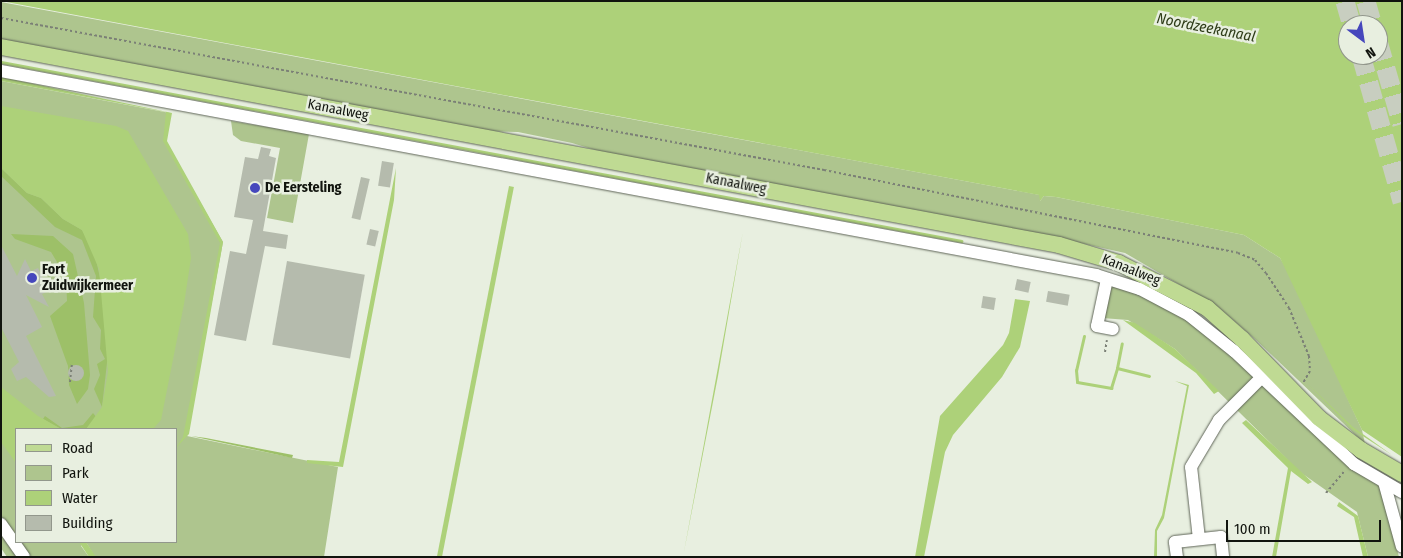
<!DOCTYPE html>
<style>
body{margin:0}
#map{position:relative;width:1403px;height:558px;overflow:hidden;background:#e8efe0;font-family:"Fira Sans Condensed",sans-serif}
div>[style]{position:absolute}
.green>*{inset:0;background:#aec58e}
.forest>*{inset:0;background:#9dc068}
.water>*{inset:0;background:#add179;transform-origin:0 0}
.stream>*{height:3px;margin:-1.5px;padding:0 1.5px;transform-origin:1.5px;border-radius:1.5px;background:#add179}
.building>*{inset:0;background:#b5bbad;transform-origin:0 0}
.round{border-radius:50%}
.highway-tunnel>*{height:19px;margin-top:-9.5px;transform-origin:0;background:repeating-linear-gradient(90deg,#c8cec0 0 19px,transparent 0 28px)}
.path>*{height:2px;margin-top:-1px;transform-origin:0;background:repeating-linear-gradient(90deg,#7b8076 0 2.5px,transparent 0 5px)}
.roads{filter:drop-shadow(0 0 1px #5f6558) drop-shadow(0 0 1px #5f6558)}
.minor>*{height:12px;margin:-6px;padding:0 6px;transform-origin:6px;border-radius:6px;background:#fff}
.major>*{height:16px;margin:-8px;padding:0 8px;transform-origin:8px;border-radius:8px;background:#bfda93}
.dots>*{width:14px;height:14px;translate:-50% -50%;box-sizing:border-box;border:2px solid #e8efe0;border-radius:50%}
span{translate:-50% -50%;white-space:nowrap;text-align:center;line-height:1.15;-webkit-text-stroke:5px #e8efe0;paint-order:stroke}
.street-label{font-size:14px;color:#11140e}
.poi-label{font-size:14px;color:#11140e;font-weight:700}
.left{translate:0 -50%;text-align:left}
.water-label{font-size:15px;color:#2e3c18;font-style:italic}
.frame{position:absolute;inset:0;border:2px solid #11140e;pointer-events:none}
.legend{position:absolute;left:15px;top:428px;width:162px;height:115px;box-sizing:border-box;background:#e8efe0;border:1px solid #92978c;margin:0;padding:6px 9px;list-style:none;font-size:15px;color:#11140e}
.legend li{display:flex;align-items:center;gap:10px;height:25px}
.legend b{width:25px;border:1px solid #92978c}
.north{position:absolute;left:1338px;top:15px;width:50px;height:50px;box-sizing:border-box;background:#e8efe0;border:1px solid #92978c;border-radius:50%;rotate:149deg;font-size:14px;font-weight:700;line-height:20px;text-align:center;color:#11140e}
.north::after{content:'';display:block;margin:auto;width:18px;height:22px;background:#4647bc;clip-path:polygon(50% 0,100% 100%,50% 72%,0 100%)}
.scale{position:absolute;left:1226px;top:520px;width:155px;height:22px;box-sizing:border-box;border:2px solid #11140e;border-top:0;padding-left:6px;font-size:15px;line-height:18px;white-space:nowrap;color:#11140e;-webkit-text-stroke:4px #e8efe0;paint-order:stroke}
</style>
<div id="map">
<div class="green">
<i style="clip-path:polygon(1px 2px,1040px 195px,1040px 201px,1044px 196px,1056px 197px,1244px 235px,1280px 258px,1292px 278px,1362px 430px,1365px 444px,1256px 340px,1218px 307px,1125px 253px,1049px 236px,605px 153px,572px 143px,518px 132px,480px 131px,1px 41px)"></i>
<i style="clip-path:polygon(1px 81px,170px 113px,165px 141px,223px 242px,187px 436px,338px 467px,324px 557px,95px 557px,86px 542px,176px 542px,176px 429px,16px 429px,16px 542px,83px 542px,81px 546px,89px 557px,26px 557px,1px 520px)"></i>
<i style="clip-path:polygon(231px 121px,309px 134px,293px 223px,267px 218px,280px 148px,241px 141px,233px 135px)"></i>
<i style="clip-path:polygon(1117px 286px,1166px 307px,1200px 328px,1380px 483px,1399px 557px,1368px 557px,1357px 512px,1300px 472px,1175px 349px,1128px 320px,1102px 318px,1110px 288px)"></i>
<i style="clip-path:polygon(1px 530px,20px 557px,7px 557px,1px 548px)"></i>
</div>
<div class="forest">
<i style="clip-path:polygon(1px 168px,27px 193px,41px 198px,63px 219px,82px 230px,94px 250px,103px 292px,108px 354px,102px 407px,94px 389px,100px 375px,97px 364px,105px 359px,100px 349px,101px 330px,93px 317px,96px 276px,82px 240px,55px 227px,1px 176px)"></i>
<i style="clip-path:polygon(11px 234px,53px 236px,73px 254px,84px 303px,90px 375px,88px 389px,77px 404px,69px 385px,68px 366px,50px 316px,67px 301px,66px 277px,51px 252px,15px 239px)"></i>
<i style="clip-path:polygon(93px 413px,97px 418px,86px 429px,61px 429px,43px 419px,45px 416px,62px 428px,83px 425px)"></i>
<i style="clip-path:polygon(191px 436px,206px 438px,293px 455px,292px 458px,279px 455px)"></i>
</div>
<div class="water">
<i style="clip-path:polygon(evenodd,1px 1px,1402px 1px,1402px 457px,1362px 430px,1280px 258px,1244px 235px,1056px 197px,1044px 196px,1040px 201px,1039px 195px,1px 1px,1348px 25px,1378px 25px,1378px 55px,1348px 55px,1348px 25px)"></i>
<i style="clip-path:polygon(1px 77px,172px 113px,167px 141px,223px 242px,189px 434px,176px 448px,183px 437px,220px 243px,163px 141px,166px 112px,1px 81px)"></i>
<i style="clip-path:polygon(1px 106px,116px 126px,128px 131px,188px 234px,191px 258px,184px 304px,161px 420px,153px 429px,86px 429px,102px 407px,108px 372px,99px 269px,82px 230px,63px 219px,41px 198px,27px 193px,1px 168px)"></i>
<i style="clip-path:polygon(396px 168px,394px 200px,343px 467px,307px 463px,307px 460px,339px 462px)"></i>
<i style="left:509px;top:186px;width:5px;height:377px;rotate:11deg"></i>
<i style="clip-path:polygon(743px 231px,718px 376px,683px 557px,705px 438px)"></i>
<i style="clip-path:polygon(1015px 299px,1030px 301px,1020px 347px,1002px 377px,953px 435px,945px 452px,924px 557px,915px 557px,940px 416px,1003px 345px,1009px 333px)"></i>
<i style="clip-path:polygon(1123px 320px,1135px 323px,1175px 349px,1219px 391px,1214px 394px,1196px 373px)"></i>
<i style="clip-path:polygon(1175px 381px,1189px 385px,1164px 518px,1157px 531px,1157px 557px,1154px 557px,1155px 530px,1162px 515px,1187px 386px)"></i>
<i style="clip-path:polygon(1307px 383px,1353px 427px,1392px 455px,1352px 429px)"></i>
<i style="clip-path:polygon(1px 387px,38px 416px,61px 429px,69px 429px,16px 429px,16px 463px,1px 442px)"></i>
<i style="clip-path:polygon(1246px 420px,1312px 482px,1308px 484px,1291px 471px,1276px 557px,1272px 557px,1288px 468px,1242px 423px)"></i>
<i style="clip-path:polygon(1339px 502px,1358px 516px,1368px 557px,1363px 557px,1354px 517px,1337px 506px)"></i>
<i style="clip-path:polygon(79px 542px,86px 542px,96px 557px,89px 557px)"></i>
</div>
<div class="stream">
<i style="left:1px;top:62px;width:977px;rotate:10.56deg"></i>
<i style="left:1084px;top:336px;width:35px;rotate:103deg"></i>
<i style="left:1076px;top:370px;width:12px;rotate:85deg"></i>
<i style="left:1077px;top:382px;width:35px;rotate:10deg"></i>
<i style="left:1111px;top:388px;width:21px;rotate:-73deg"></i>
<i style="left:1117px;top:368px;width:33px;rotate:14deg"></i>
<i style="left:1117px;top:368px;width:25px;rotate:-79deg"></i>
</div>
<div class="building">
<i style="clip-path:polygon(261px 147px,271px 149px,269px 156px,276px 158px,263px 231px,288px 235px,286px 249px,265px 246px,246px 341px,214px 335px,230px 251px,246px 254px,253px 220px,234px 217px,245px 157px,258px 159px)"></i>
<i style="left:382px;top:161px;width:12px;height:25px;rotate:9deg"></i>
<i style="left:361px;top:177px;width:9px;height:42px;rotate:13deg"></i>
<i style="left:370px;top:229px;width:9px;height:16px;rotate:13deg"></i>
<i style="clip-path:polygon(1px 245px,17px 276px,25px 259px,31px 271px,38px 268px,49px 291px,42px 294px,49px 307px,26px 295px,42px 327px,26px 336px,56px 396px,49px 397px,26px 377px,17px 381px,11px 369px,19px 362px,1px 327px)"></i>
<i style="left:287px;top:261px;width:79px;height:85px;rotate:10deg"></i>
<i style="left:1017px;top:279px;width:14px;height:11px;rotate:12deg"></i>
<i style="left:1048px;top:291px;width:22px;height:11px;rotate:10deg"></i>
<i style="left:983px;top:296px;width:13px;height:12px;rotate:9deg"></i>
<i class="round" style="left:68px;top:365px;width:16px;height:16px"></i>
</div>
<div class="highway-tunnel">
<i style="left:1345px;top:1px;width:25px;rotate:74deg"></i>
<i style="left:1366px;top:1px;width:25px;rotate:74deg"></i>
<i style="left:1378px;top:41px;width:86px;rotate:73.9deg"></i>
<i style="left:1361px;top:55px;width:152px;rotate:74.3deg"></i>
</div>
<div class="path">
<i style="left:1px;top:18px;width:837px;rotate:10.46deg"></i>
<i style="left:824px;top:170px;width:422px;rotate:11.3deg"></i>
<i style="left:1238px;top:253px;width:18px;rotate:22deg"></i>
<i style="left:1255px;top:260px;width:17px;rotate:50deg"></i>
<i style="left:1266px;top:273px;width:42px;rotate:56.7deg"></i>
<i style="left:1289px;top:308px;width:52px;rotate:67.4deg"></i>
<i style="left:1309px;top:356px;width:15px;rotate:86deg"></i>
<i style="left:1310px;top:371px;width:14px;rotate:120deg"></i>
<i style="left:1105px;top:352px;width:12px;rotate:-81deg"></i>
<i style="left:70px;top:382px;width:18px;rotate:-84deg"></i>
<i style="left:1326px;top:493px;width:30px;rotate:-50deg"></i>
</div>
<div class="roads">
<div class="minor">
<i style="left:1px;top:71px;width:1114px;rotate:10.55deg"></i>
<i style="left:1096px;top:275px;width:46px;rotate:17.7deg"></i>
<i style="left:1140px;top:289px;width:55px;rotate:28deg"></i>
<i style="left:1189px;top:315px;width:58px;rotate:38.7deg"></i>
<i style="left:1234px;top:351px;width:165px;rotate:43.3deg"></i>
<i style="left:1354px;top:464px;width:56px;rotate:30.3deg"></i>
<i style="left:1107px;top:279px;width:48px;rotate:102deg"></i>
<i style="left:1097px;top:326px;width:16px;rotate:11deg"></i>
<i style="left:1384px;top:482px;width:67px;rotate:74.5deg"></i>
<i style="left:1px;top:524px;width:40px;rotate:55.1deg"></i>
<i style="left:1199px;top:539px;width:72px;rotate:-96.3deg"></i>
<i style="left:1191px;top:467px;width:55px;rotate:-59.2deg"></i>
<i style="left:1219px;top:420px;width:59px;rotate:-45deg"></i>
<i style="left:1177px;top:557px;width:15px;rotate:-98deg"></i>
<i style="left:1175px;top:542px;width:46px;rotate:-6.2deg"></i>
<i style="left:1221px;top:537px;width:20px;rotate:84deg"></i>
</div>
<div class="major">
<i style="left:1px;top:47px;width:1076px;rotate:10.6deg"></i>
<i style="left:1059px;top:245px;width:63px;rotate:16.7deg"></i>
<i style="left:1119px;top:263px;width:99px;rotate:27.1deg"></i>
<i style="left:1207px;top:308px;width:47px;rotate:41.5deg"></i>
<i style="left:1242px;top:339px;width:110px;rotate:45.7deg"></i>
<i style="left:1319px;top:418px;width:53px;rotate:37.3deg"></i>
<i style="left:1361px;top:450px;width:48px;rotate:30.3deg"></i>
</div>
</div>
<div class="dots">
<i style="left:255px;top:188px;background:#4647bc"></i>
<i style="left:32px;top:278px;background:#4647bc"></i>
</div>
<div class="street-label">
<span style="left:338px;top:110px;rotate:11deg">Kanaalweg</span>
<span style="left:736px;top:184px;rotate:11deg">Kanaalweg</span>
<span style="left:1131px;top:270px;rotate:22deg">Kanaalweg</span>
</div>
<div class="poi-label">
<span class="left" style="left:265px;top:188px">De Eersteling</span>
<span class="left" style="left:42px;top:278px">Fort<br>Zuidwijkermeer</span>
</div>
<div class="water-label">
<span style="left:1206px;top:28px;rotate:11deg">Noordzeekanaal</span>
</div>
<div class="frame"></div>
<ul class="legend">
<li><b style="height:6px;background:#bfda93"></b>Road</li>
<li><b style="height:14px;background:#aec58e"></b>Park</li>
<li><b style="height:14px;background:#add179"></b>Water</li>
<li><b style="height:14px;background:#b5bbad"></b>Building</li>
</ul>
<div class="north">N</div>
<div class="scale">100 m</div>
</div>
